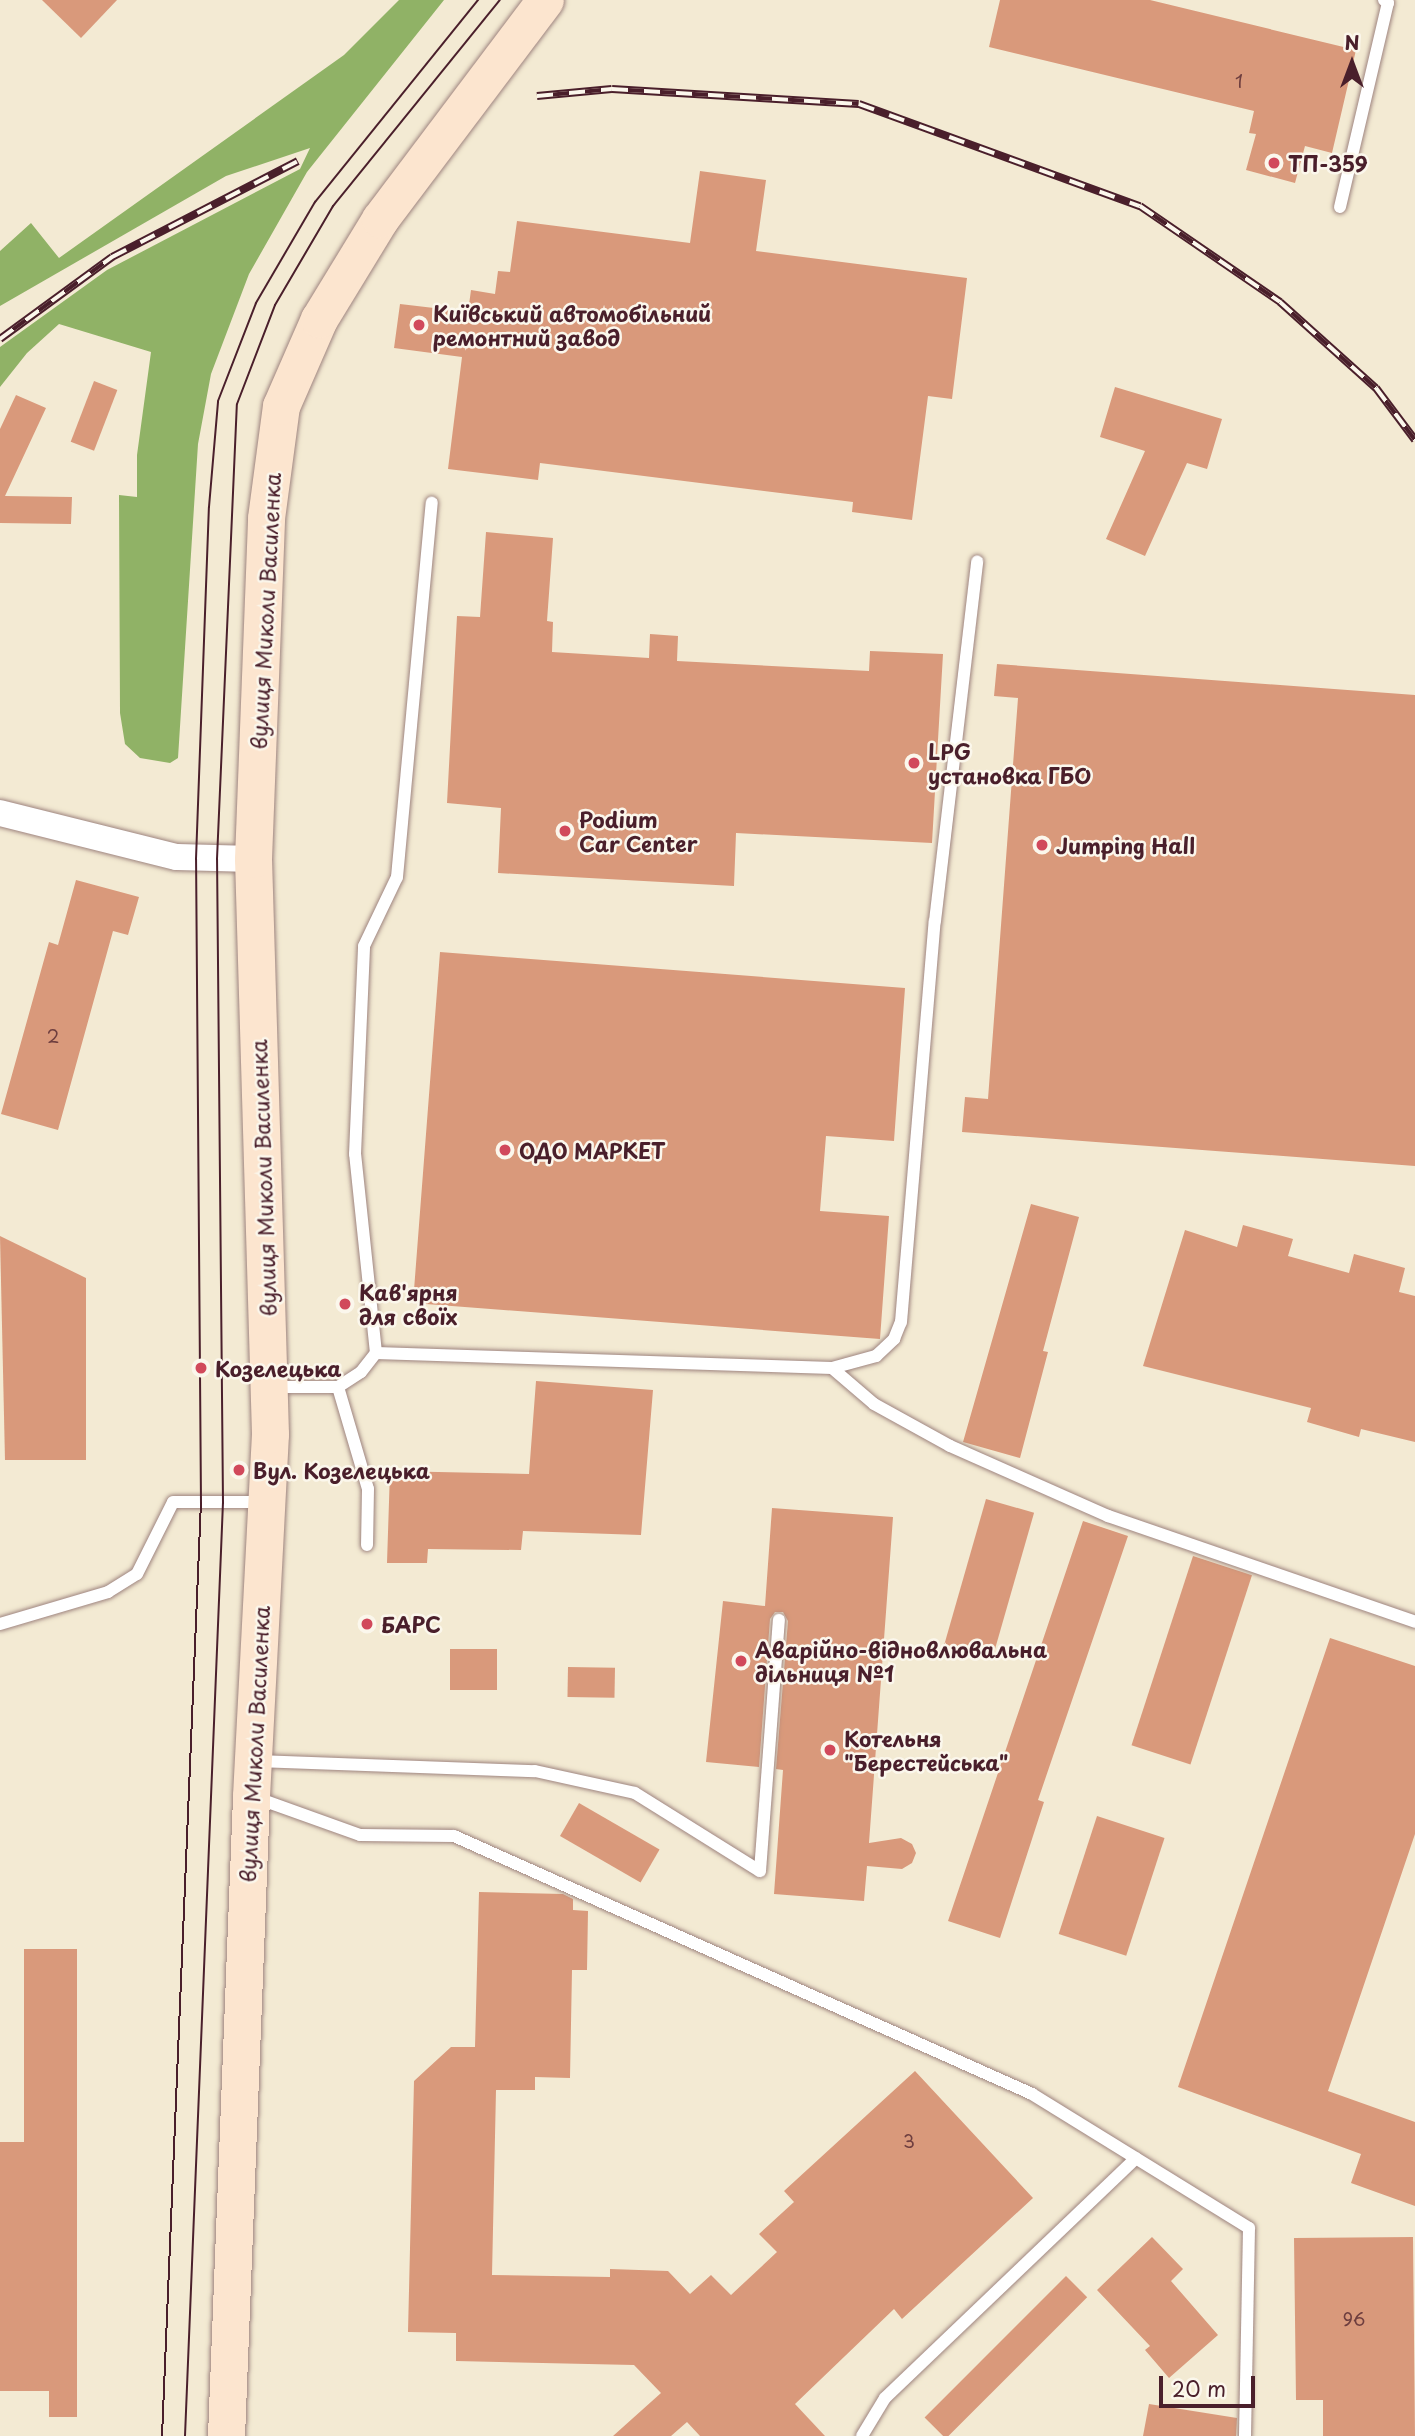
<!DOCTYPE html>
<meta charset="utf-8">
<style>
body{margin:0}
#map{position:relative;width:1415px;height:2436px;overflow:hidden;background:#f3ead3;font-family:"Playpen Sans",sans-serif}
div>[style]{position:absolute}
.forest>*{inset:0;background:#90b266}
.building>*{inset:0;background:#d9997b;transform-origin:0 0}
.roads{filter:drop-shadow(0 0 2px #9e847f) drop-shadow(0 0 2px #9e847f)}
.lane>*{height:12px;margin:-6px;padding:0 6px;transform-origin:6px;border-radius:6px;background:#fff}
.street>*{height:26px;margin:-13px;padding:0 13px;transform-origin:13px;border-radius:13px;background:#fff}
.secondary>*{height:37px;margin:-18.5px;padding:0 18.5px;transform-origin:18.5px;border-radius:18.5px;background:#fce5cf}
.tram>*{height:2px;margin:-1px;padding:0 1px;transform-origin:1px;border-radius:1px;background:#4a1f2b}
.rail>*{height:8px;margin-top:-4px;transform-origin:0;background:repeating-linear-gradient(90deg,#fbf7ec 0 16px,#4a1f2b 0 32px);box-sizing:border-box;border-block:2px solid #4a1f2b}
.dots>*{width:19px;height:19px;translate:-50% -50%;box-sizing:border-box;border:4px solid #fbf7ec;border-radius:50%}
span{translate:-50% -50%;white-space:nowrap;text-align:center;line-height:1.15;-webkit-text-stroke:5px #fbf7ec;paint-order:stroke}
.number-label{font-size:18px;color:#6e3e3f}
.number-label span{-webkit-text-stroke-width:0}
.poi-label{font-size:21px;color:#4a1f2b;font-weight:700}
.left{translate:0 -50%;text-align:left}
.street-label{font-size:21px;color:#4a1f2b}
.north{position:absolute;left:1317px;top:28px;width:70px;height:70px;-webkit-text-stroke:5px #fbf7ec;paint-order:stroke;rotate:0deg;font-size:19px;font-weight:700;line-height:28px;text-align:center;color:#4a1f2b}
.north::after{content:'';display:block;margin:auto;width:24px;height:32px;background:#4a1f2b;clip-path:polygon(50% 0,100% 100%,50% 72%,0 100%)}
.scale{position:absolute;left:1159px;top:2376px;width:96px;height:32px;box-sizing:border-box;border:4px solid #4a1f2b;border-top:0;padding-left:9px;font-size:21px;line-height:24px;white-space:nowrap;color:#4a1f2b;-webkit-text-stroke:5px #fbf7ec;paint-order:stroke}
</style>
<div id="map">
<div class="forest">
<i style="clip-path:polygon(399px 0,444px 0,307px 172px,249px 274px,211px 374px,198px 444px,178px 758px,170px 763px,140px 758px,125px 744px,120px 713px,119px 495px,137px 497px,137px 455px,151px 352px,59px 324px,27px 353px,0 387px,0 347px,107px 270px,300px 169px,310px 148px,226px 176px,0 306px,0 251px,31px 223px,59px 258px,344px 55px)"></i>
</div>
<div class="building">
<i style="clip-path:polygon(42px 0,117px 0,81px 38px)"></i>
<i style="clip-path:polygon(1000px 0,1150px 0,1356px 50px,1332px 153px,1305px 146px,1295px 183px,1246px 170px,1256px 134px,1249px 133px,1254px 111px,989px 47px)"></i>
<i style="clip-path:polygon(700px 171px,766px 180px,756px 251px,967px 278px,952px 399px,928px 396px,912px 520px,852px 512px,853px 502px,540px 463px,538px 480px,448px 469px,462px 357px,394px 348px,400px 304px,468px 312px,471px 290px,495px 294px,498px 271px,510px 272px,517px 221px,690px 243px)"></i>
<i style="left:94px;top:381px;width:25px;height:65px;rotate:21deg"></i>
<i style="clip-path:polygon(1115px 387px,1222px 419px,1207px 469px,1187px 463px,1145px 556px,1106px 539px,1145px 451px,1100px 437px)"></i>
<i style="clip-path:polygon(16px 395px,46px 408px,5px 496px,72px 497px,71px 524px,0 523px,0 429px)"></i>
<i style="clip-path:polygon(486px 532px,553px 538px,547px 621px,553px 622px,552px 652px,649px 658px,650px 634px,678px 636px,677px 661px,869px 671px,870px 651px,943px 654px,932px 843px,736px 833px,734px 886px,498px 873px,501px 808px,447px 803px,457px 616px,480px 617px)"></i>
<i style="clip-path:polygon(997px 664px,1415px 695px,1415px 1166px,962px 1132px,965px 1097px,988px 1099px,1018px 698px,994px 696px)"></i>
<i style="clip-path:polygon(76px 880px,139px 897px,128px 935px,113px 931px,58px 1130px,1px 1114px,49px 942px,58px 945px)"></i>
<i style="clip-path:polygon(440px 952px,905px 988px,894px 1141px,826px 1136px,820px 1211px,889px 1216px,880px 1339px,413px 1303px)"></i>
<i style="clip-path:polygon(1031px 1204px,1079px 1217px,1043px 1351px,1048px 1352px,1020px 1458px,963px 1442px)"></i>
<i style="clip-path:polygon(1243px 1225px,1293px 1239px,1288px 1256px,1349px 1273px,1354px 1254px,1405px 1268px,1399px 1292px,1415px 1296px,1415px 1442px,1361px 1429px,1359px 1437px,1307px 1422px,1311px 1408px,1143px 1366px,1185px 1230px,1237px 1247px)"></i>
<i style="clip-path:polygon(0 1236px,86px 1278px,86px 1460px,5px 1460px)"></i>
<i style="clip-path:polygon(536px 1381px,653px 1390px,641px 1535px,523px 1531px,521px 1550px,428px 1549px,427px 1563px,387px 1563px,390px 1471px,529px 1474px)"></i>
<i style="left:986px;top:1499px;width:50px;height:151px;rotate:16deg"></i>
<i style="clip-path:polygon(772px 1508px,893px 1517px,869px 1843px,901px 1838px,912px 1844px,916px 1853px,912px 1863px,902px 1869px,867px 1866px,864px 1901px,774px 1894px,783px 1770px,776px 1769px,788px 1621px,783px 1612px,775px 1612px,770px 1619px,759px 1767px,706px 1762px,723px 1601px,765px 1606px)"></i>
<i style="clip-path:polygon(1083px 1521px,1128px 1536px,1038px 1800px,1044px 1802px,1000px 1938px,948px 1921px)"></i>
<i style="left:1193px;top:1556px;width:62px;height:199px;rotate:18deg"></i>
<i style="clip-path:polygon(1330px 1638px,1415px 1666px,1415px 1834px,1328px 2091px,1415px 2122px,1415px 2206px,1351px 2183px,1361px 2154px,1178px 2087px)"></i>
<i style="left:450px;top:1649px;width:47px;height:41px"></i>
<i style="left:568px;top:1667px;width:47px;height:30px;rotate:1deg"></i>
<i style="left:579px;top:1803px;width:93px;height:38px;rotate:30deg"></i>
<i style="left:1097px;top:1816px;width:71px;height:124px;rotate:18deg"></i>
<i style="clip-path:polygon(479px 1892px,563px 1894px,573px 1899px,573px 1910px,588px 1911px,587px 1970px,572px 1970px,570px 2078px,535px 2077px,535px 2090px,496px 2090px,492px 2275px,610px 2277px,610px 2269px,668px 2271px,690px 2294px,711px 2275px,731px 2295px,777px 2252px,759px 2234px,794px 2202px,784px 2191px,915px 2071px,1033px 2198px,902px 2319px,894px 2309px,795px 2404px,825px 2436px,700px 2436px,687px 2422px,671px 2436px,613px 2436px,661px 2393px,634px 2365px,456px 2361px,456px 2333px,408px 2332px,414px 2081px,451px 2047px,475px 2047px)"></i>
<i style="clip-path:polygon(24px 1949px,77px 1949px,77px 2417px,49px 2417px,49px 2391px,0 2391px,0 2142px,24px 2142px)"></i>
<i style="clip-path:polygon(1152px 2237px,1183px 2269px,1171px 2281px,1218px 2335px,1169px 2378px,1145px 2350px,1150px 2346px,1097px 2290px)"></i>
<i style="clip-path:polygon(1413px 2237px,1415px 2436px,1323px 2436px,1323px 2400px,1296px 2400px,1294px 2238px)"></i>
<i style="left:1066px;top:2276px;width:30px;height:200px;rotate:45deg"></i>
<i style="clip-path:polygon(1149px 2404px,1237px 2418px,1236px 2436px,1143px 2436px)"></i>
</div>
<div class="roads">
<div class="lane">
<i style="left:1340px;top:207px;width:210px;rotate:-76.8deg"></i>
<i style="left:1388px;top:3px;width:5px;rotate:-143deg"></i>
<i style="left:376px;top:1353px;width:456px;rotate:1.9deg"></i>
<i style="left:832px;top:1368px;width:46px;rotate:-15.3deg"></i>
<i style="left:876px;top:1356px;width:25px;rotate:-43deg"></i>
<i style="left:894px;top:1339px;width:18px;rotate:-68deg"></i>
<i style="left:901px;top:1322px;width:402px;rotate:-85.2deg"></i>
<i style="left:935px;top:921px;width:362px;rotate:-83.3deg"></i>
<i style="left:832px;top:1368px;width:55px;rotate:40.6deg"></i>
<i style="left:874px;top:1404px;width:87px;rotate:28.9deg"></i>
<i style="left:950px;top:1446px;width:173px;rotate:23.9deg"></i>
<i style="left:1108px;top:1516px;width:325px;rotate:19deg"></i>
<i style="left:270px;top:1387px;width:68px"></i>
<i style="left:338px;top:1387px;width:27px;rotate:-33deg"></i>
<i style="left:361px;top:1372px;width:24px;rotate:-52deg"></i>
<i style="left:376px;top:1353px;width:200px;rotate:-96deg"></i>
<i style="left:355px;top:1154px;width:208px;rotate:-87.5deg"></i>
<i style="left:364px;top:946px;width:76px;rotate:-64.4deg"></i>
<i style="left:397px;top:877px;width:376px;rotate:-84.7deg"></i>
<i style="left:338px;top:1387px;width:106px;rotate:73.6deg"></i>
<i style="left:368px;top:1489px;width:56px;rotate:91deg"></i>
<i style="left:0;top:1624px;width:113px;rotate:-16.5deg"></i>
<i style="left:108px;top:1592px;width:34px;rotate:-32deg"></i>
<i style="left:137px;top:1574px;width:80px;rotate:-63.4deg"></i>
<i style="left:173px;top:1502px;width:89px"></i>
<i style="left:257px;top:1761px;width:278px;rotate:2.1deg"></i>
<i style="left:535px;top:1771px;width:102px;rotate:12.4deg"></i>
<i style="left:635px;top:1793px;width:147px;rotate:32deg"></i>
<i style="left:760px;top:1871px;width:252px;rotate:-85.7deg"></i>
<i style="left:254px;top:1797px;width:113px;rotate:19.7deg"></i>
<i style="left:360px;top:1835px;width:94px;rotate:0.6deg"></i>
<i style="left:454px;top:1836px;width:633px;rotate:24.05deg"></i>
<i style="left:1032px;top:2094px;width:255px;rotate:31.7deg"></i>
<i style="left:1249px;top:2228px;width:208px;rotate:91.1deg"></i>
<i style="left:862px;top:2436px;width:44px;rotate:-58.8deg"></i>
<i style="left:885px;top:2398px;width:347px;rotate:-43.7deg"></i>
</div>
<div class="street">
<i style="left:0;top:813px;width:182px;rotate:14deg"></i>
<i style="left:177px;top:857px;width:76px;rotate:1.5deg"></i>
</div>
<div class="secondary">
<i style="left:226px;top:2436px;width:640px;rotate:-87.76deg"></i>
<i style="left:251px;top:1796px;width:362px;rotate:-87deg"></i>
<i style="left:270px;top:1434px;width:575px;rotate:-91.69deg"></i>
<i style="left:253px;top:859px;width:341px;rotate:-87.8deg"></i>
<i style="left:266px;top:518px;width:113px;rotate:-82.4deg"></i>
<i style="left:281px;top:406px;width:95px;rotate:-66.4deg"></i>
<i style="left:319px;top:319px;width:117px;rotate:-58.6deg"></i>
<i style="left:380px;top:219px;width:274px;rotate:-53deg"></i>
</div>
</div>
<div class="tram">
<i style="left:162px;top:2436px;width:934px;rotate:-87.61deg"></i>
<i style="left:201px;top:1503px;width:644px;rotate:-90.44deg"></i>
<i style="left:196px;top:859px;width:352px;rotate:-87.9deg"></i>
<i style="left:209px;top:507px;width:106px;rotate:-85.1deg"></i>
<i style="left:218px;top:401px;width:105px;rotate:-68.8deg"></i>
<i style="left:256px;top:303px;width:117px;rotate:-59.7deg"></i>
<i style="left:315px;top:202px;width:260px;rotate:-51.1deg"></i>
<i style="left:185px;top:2436px;width:934px;rotate:-87.67deg"></i>
<i style="left:223px;top:1503px;width:644px;rotate:-90.53deg"></i>
<i style="left:217px;top:859px;width:455px;rotate:-87.5deg"></i>
<i style="left:237px;top:404px;width:106px;rotate:-69deg"></i>
<i style="left:275px;top:305px;width:115px;rotate:-59.6deg"></i>
<i style="left:333px;top:206px;width:265px;rotate:-51deg"></i>
</div>
<div class="rail">
<i style="left:537px;top:96px;width:75px;rotate:-5.3deg"></i>
<i style="left:612px;top:89px;width:247px;rotate:3.5deg"></i>
<i style="left:859px;top:104px;width:299px;rotate:20deg"></i>
<i style="left:1140px;top:206px;width:170px;rotate:34.4deg"></i>
<i style="left:1280px;top:302px;width:129px;rotate:41.9deg"></i>
<i style="left:1376px;top:388px;width:65px;rotate:53.1deg"></i>
<i style="left:0;top:339px;width:139px;rotate:-36.2deg"></i>
<i style="left:112px;top:257px;width:209px;rotate:-27.3deg"></i>
</div>
<div class="dots">
<i style="left:1274px;top:163px;background:#d1495b"></i>
<i style="left:419px;top:325px;background:#d1495b"></i>
<i style="left:914px;top:763px;background:#d1495b"></i>
<i style="left:565px;top:831px;background:#d1495b"></i>
<i style="left:1042px;top:845px;background:#d1495b"></i>
<i style="left:505px;top:1150px;background:#d1495b"></i>
<i style="left:345px;top:1304px;background:#d1495b"></i>
<i style="left:201px;top:1368px;background:#d1495b"></i>
<i style="left:239px;top:1470px;background:#d1495b"></i>
<i style="left:367px;top:1624px;background:#d1495b"></i>
<i style="left:741px;top:1661px;background:#d1495b"></i>
<i style="left:830px;top:1750px;background:#d1495b"></i>
</div>
<div class="number-label">
<span style="left:1239px;top:81px">1</span>
<span style="left:53px;top:1036px">2</span>
<span style="left:909px;top:2141px">3</span>
<span style="left:1354px;top:2319px">96</span>
</div>
<div class="poi-label">
<span class="left" style="left:1288px;top:163px">ТП-359</span>
<span class="left" style="left:433px;top:325px">Київський автомобільний<br>ремонтний завод</span>
<span class="left" style="left:928px;top:763px">LPG<br>установка ГБО</span>
<span class="left" style="left:579px;top:831px">Podium<br>Car Center</span>
<span class="left" style="left:1056px;top:845px">Jumping Hall</span>
<span class="left" style="left:519px;top:1150px">ОДО МАРКЕТ</span>
<span class="left" style="left:359px;top:1304px">Кав'ярня<br>для своїх</span>
<span class="left" style="left:215px;top:1368px">Козелецька</span>
<span class="left" style="left:253px;top:1470px">Вул. Козелецька</span>
<span class="left" style="left:381px;top:1624px">БАРС</span>
<span class="left" style="left:755px;top:1661px">Аварійно-відновлювальна<br>дільниця №1</span>
<span class="left" style="left:844px;top:1750px">Котельня<br>"Берестейська"</span>
</div>
<div class="street-label">
<span style="left:265px;top:611px;rotate:-87deg">вулиця Миколи Василенка</span>
<span style="left:263px;top:1178px;rotate:-92deg">вулиця Миколи Василенка</span>
<span style="left:254px;top:1744px;rotate:-87deg">вулиця Миколи Василенка</span>
</div>
<div class="north">N</div>
<div class="scale">20 m</div>
</div>
